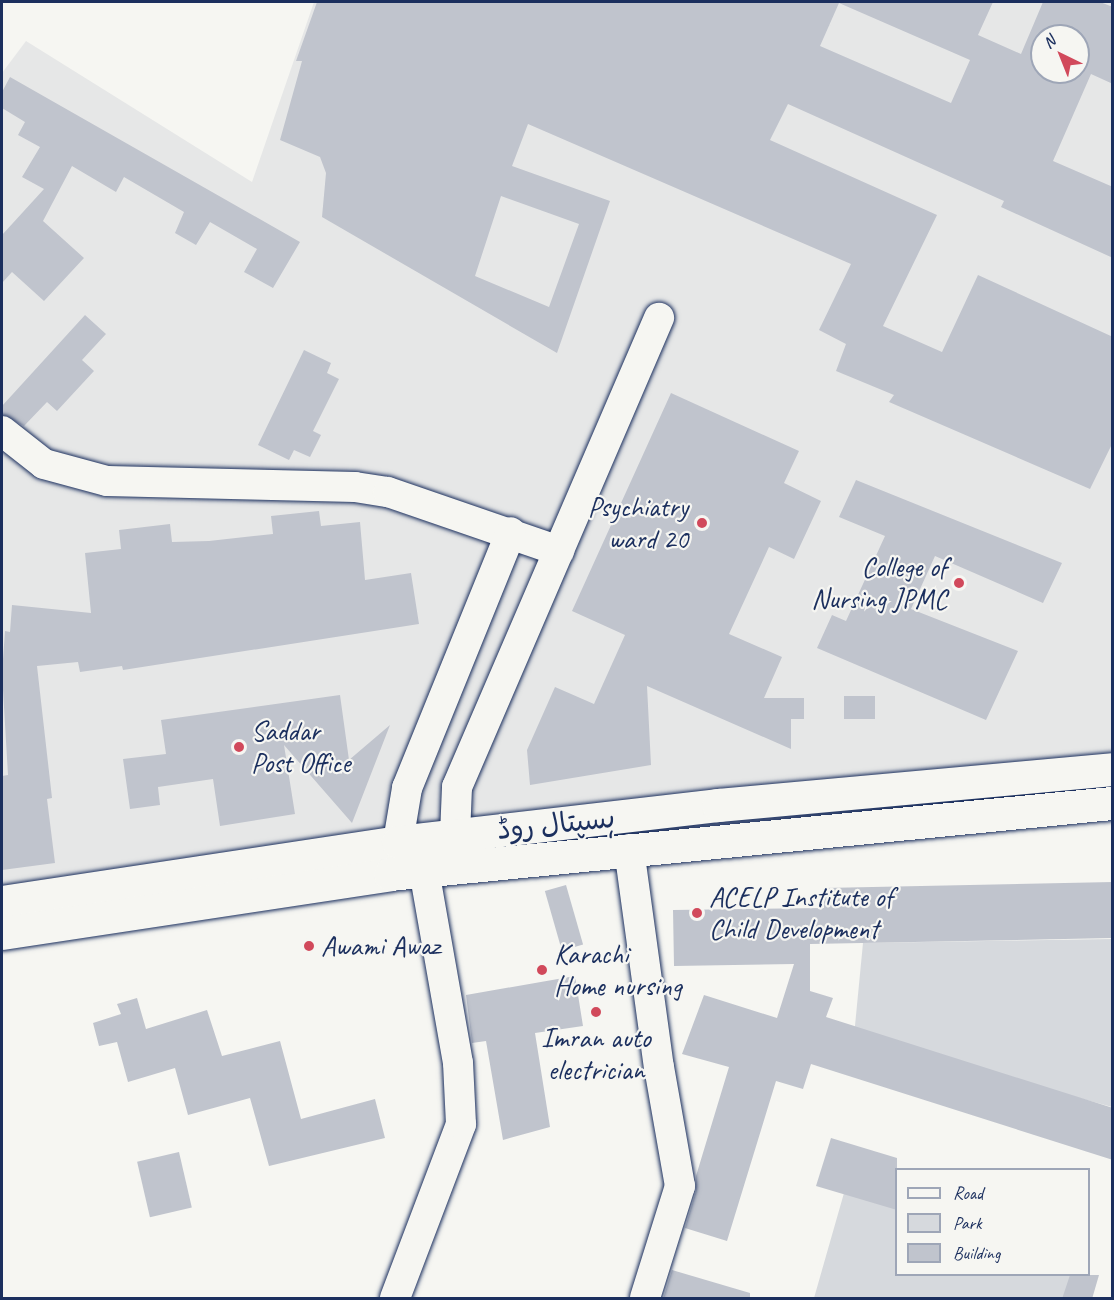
<!DOCTYPE html>
<meta charset="utf-8">
<style>
body{margin:0}
#map{position:relative;width:1114px;height:1300px;overflow:hidden;background:#f6f6f2;font-family:Caveat,"Playpen Sans Arabic",sans-serif}
div>[style]{position:absolute}
.built>*{inset:0;background:#e6e7e7}
.green>*{inset:0;background:#d6d9dd}
.building>*{inset:0;background:#c0c4cd;transform-origin:0 0}
.roads{filter:drop-shadow(0 0 2px #1b2f5e) drop-shadow(0 0 2px #1b2f5e)}
.minor>*{height:30px;margin:-15px;padding:0 15px;transform-origin:15px;border-radius:15px;background:#f6f6f2}
.secondary>*{height:33px;margin:-16.5px;padding:0 16.5px;transform-origin:16.5px;border-radius:16.5px;background:#f6f6f2}
.dots>*{width:16px;height:16px;translate:-50% -50%;box-sizing:border-box;border:3px solid #f6f6f2;border-radius:50%}
span{translate:-50% -50%;white-space:nowrap;text-align:center;line-height:1.15;-webkit-text-stroke:4.5px #f6f6f2;paint-order:stroke}
.poi-label{font-size:28px;color:#1b2f5e}
.right{translate:-100% -50%;text-align:right}
.left{translate:0 -50%;text-align:left}
.street-label{font-size:28px;color:#1b2f5e}
.frame{position:absolute;inset:0;border:3px solid #1b2f5e;pointer-events:none}
.legend{position:absolute;left:895px;top:1168px;width:195px;height:108px;box-sizing:border-box;background:#f6f6f2;border:2px solid #9ea6b7;margin:0;padding:8px 10px;list-style:none;font-size:18px;color:#1b2f5e}
.legend li{display:flex;align-items:center;gap:12px;height:30px}
.legend b{width:30px;border:2px solid #9ea6b7}
.north{position:absolute;left:1030px;top:24px;width:60px;height:60px;box-sizing:border-box;background:#f6f6f2;border:2px solid #9ea6b7;border-radius:50%;rotate:317deg;font-size:16px;font-weight:700;line-height:24px;text-align:center;color:#1b2f5e}
.north::after{content:'';display:block;margin:auto;width:21px;height:27px;background:#d1495b;clip-path:polygon(50% 0,100% 100%,50% 72%,0 100%)}
</style>
<div id="map">
<div class="built">
<i style="clip-path:polygon(evenodd,314px 2px,1112px 2px,1112px 769px,2px 902px,2px 73px,26px 41px,252px 182px,314px 2px,1042px 36px,1078px 36px,1078px 72px,1042px 72px,1042px 36px)"></i>
</div>
<div class="green">
<i style="clip-path:polygon(1112px 939px,1112px 1107px,854px 1036px,863px 943px)"></i>
<i style="clip-path:polygon(844px 1193px,896px 1208px,896px 1274px,1072px 1275px,1065px 1298px,814px 1298px)"></i>
</div>
<div class="building">
<i style="clip-path:polygon(evenodd,317px 2px,993px 2px,978px 35px,1021px 54px,1043px 2px,1100px 2px,1113px 7px,1113px 84px,1091px 74px,1053px 161px,1113px 187px,1113px 258px,1001px 207px,1004px 201px,788px 104px,770px 140px,937px 215px,883px 326px,942px 352px,978px 275px,1113px 337px,1113px 442px,1090px 489px,889px 402px,894px 395px,836px 371px,846px 344px,819px 330px,851px 264px,528px 124px,512px 166px,610px 201px,557px 353px,322px 217px,326px 173px,320px 157px,280px 140px,302px 61px,296px 61px,317px 2px,839px 3px,970px 60px,951px 103px,820px 46px,839px 3px,317px 2px,1042px 36px,1078px 36px,1078px 72px,1042px 72px,1042px 36px,317px 2px,501px 196px,579px 224px,549px 307px,475px 276px,501px 196px)"></i>
<i style="clip-path:polygon(10px 77px,300px 242px,273px 288px,244px 272px,257px 249px,210px 222px,196px 245px,175px 233px,184px 212px,124px 177px,116px 192px,72px 166px,43px 221px,84px 258px,44px 301px,12px 272px,2px 283px,2px 235px,44px 189px,22px 177px,40px 147px,18px 135px,25px 122px,2px 108px,2px 92px)"></i>
<i style="clip-path:polygon(85px 315px,106px 334px,82px 360px,94px 371px,57px 411px,47px 402px,24px 426px,2px 414px,2px 406px)"></i>
<i style="clip-path:polygon(304px 350px,331px 363px,327px 373px,339px 379px,313px 431px,321px 435px,310px 457px,294px 450px,289px 460px,258px 445px)"></i>
<i style="clip-path:polygon(671px 393px,799px 451px,784px 483px,821px 501px,794px 559px,769px 547px,729px 634px,782px 657px,764px 698px,804px 698px,804px 719px,791px 719px,791px 749px,647px 686px,651px 765px,530px 785px,527px 750px,555px 687px,594px 704px,625px 635px,572px 611px)"></i>
<i style="clip-path:polygon(856px 480px,1062px 563px,1043px 603px,935px 556px,911px 609px,1018px 651px,986px 720px,817px 648px,832px 615px,846px 621px,885px 536px,839px 517px)"></i>
<i style="clip-path:polygon(319px 511px,321px 526px,360px 522px,365px 580px,411px 573px,419px 624px,123px 670px,122px 666px,80px 672px,78px 662px,37px 666px,52px 798px,47px 799px,55px 863px,2px 870px,2px 776px,8px 775px,2px 673px,5px 631px,10px 632px,12px 605px,91px 613px,85px 553px,121px 549px,119px 530px,170px 524px,172px 542px,209px 541px,273px 534px,271px 516px)"></i>
<i style="clip-path:polygon(340px 695px,349px 760px,390px 725px,352px 823px,284px 745px,295px 814px,220px 826px,213px 779px,158px 787px,160px 805px,130px 809px,123px 759px,166px 754px,161px 720px)"></i>
<i style="left:844px;top:696px;width:31px;height:23px"></i>
<i style="clip-path:polygon(1113px 882px,1113px 938px,810px 944px,810px 991px,833px 998px,826px 1017px,1113px 1108px,1113px 1160px,811px 1064px,803px 1089px,776px 1081px,727px 1241px,685px 1228px,696px 1191px,696px 1176px,729px 1067px,682px 1054px,704px 995px,777px 1018px,794px 964px,674px 966px,673px 910px,824px 908px,824px 888px)"></i>
<i style="left:566px;top:885px;width:62px;height:22px;rotate:74deg"></i>
<i style="clip-path:polygon(575px 976px,583px 1026px,535px 1033px,550px 1127px,503px 1140px,486px 1041px,472px 1043px,466px 995px)"></i>
<i style="clip-path:polygon(137px 998px,146px 1029px,207px 1010px,222px 1056px,280px 1041px,301px 1119px,375px 1099px,385px 1138px,269px 1166px,250px 1098px,188px 1115px,175px 1068px,128px 1082px,117px 1042px,99px 1046px,93px 1023px,121px 1014px,117px 1004px)"></i>
<i style="clip-path:polygon(831px 1138px,897px 1158px,897px 1210px,816px 1186px)"></i>
<i style="left:179px;top:1152px;width:57px;height:43px;rotate:77deg"></i>
<i style="clip-path:polygon(672px 1270px,750px 1293px,750px 1299px,663px 1299px)"></i>
<i style="clip-path:polygon(1070px 1275px,1099px 1275px,1092px 1299px,1062px 1299px)"></i>
</div>
<div class="roads">
<div class="minor">
<i style="left:2px;top:431px;width:53px;rotate:38.2deg"></i>
<i style="left:44px;top:464px;width:65px;rotate:15.1deg"></i>
<i style="left:107px;top:481px;width:248px;rotate:1.4deg"></i>
<i style="left:355px;top:487px;width:33px;rotate:9deg"></i>
<i style="left:388px;top:492px;width:181px;rotate:19deg"></i>
<i style="left:455px;top:835px;width:48px;rotate:-87.6deg"></i>
<i style="left:457px;top:787px;width:511px;rotate:-66.7deg"></i>
<i style="left:398px;top:842px;width:55px;rotate:-80.5deg"></i>
<i style="left:407px;top:788px;width:276px;rotate:-67.9deg"></i>
<i style="left:629px;top:849px;width:220px;rotate:82.2deg"></i>
<i style="left:659px;top:1067px;width:121px;rotate:80deg"></i>
<i style="left:680px;top:1186px;width:117px;rotate:107.4deg"></i>
<i style="left:395px;top:1298px;width:186px;rotate:-69.2deg"></i>
<i style="left:461px;top:1124px;width:61px;rotate:-92.8deg"></i>
<i style="left:458px;top:1063px;width:195px;rotate:-100deg"></i>
</div>
<div class="secondary">
<i style="left:2px;top:902px;width:401px;rotate:-8.6deg"></i>
<i style="left:398px;top:842px;width:322px;rotate:-6.6deg"></i>
<i style="left:718px;top:805px;width:396px;rotate:-5.2deg"></i>
<i style="left:2px;top:933px;width:392px;rotate:-8.6deg"></i>
<i style="left:390px;top:874px;width:725px;rotate:-5.62deg"></i>
</div>
</div>
<div class="dots">
<i style="left:702px;top:523px;background:#d1495b"></i>
<i style="left:959px;top:583px;background:#d1495b"></i>
<i style="left:239px;top:747px;background:#d1495b"></i>
<i style="left:697px;top:913px;background:#d1495b"></i>
<i style="left:309px;top:946px;background:#d1495b"></i>
<i style="left:542px;top:970px;background:#d1495b"></i>
<i style="left:596px;top:1012px;background:#d1495b"></i>
</div>
<div class="poi-label">
<span class="right" style="left:688px;top:523px">Psychiatry<br>ward 20</span>
<span class="right" style="left:947px;top:583px">College of<br>Nursing JPMC</span>
<span class="left" style="left:251px;top:747px">Saddar<br>Post Office</span>
<span class="left" style="left:709px;top:913px">ACELP Institute of<br>Child Development</span>
<span class="left" style="left:321px;top:946px">Awami Awaz</span>
<span class="left" style="left:554px;top:970px">Karachi<br>Home nursing</span>
<span style="left:596px;top:1054px">Imran auto<br>electrician</span>
</div>
<div class="street-label">
<span style="left:556px;top:824px;rotate:-6deg">ہسپتال روڈ</span>
</div>
<div class="frame"></div>
<ul class="legend">
<li><b style="height:8px;background:#f6f6f2"></b>Road</li>
<li><b style="height:16px;background:#d6d9dd"></b>Park</li>
<li><b style="height:16px;background:#c0c4cd"></b>Building</li>
</ul>
<div class="north">N</div>
</div>
